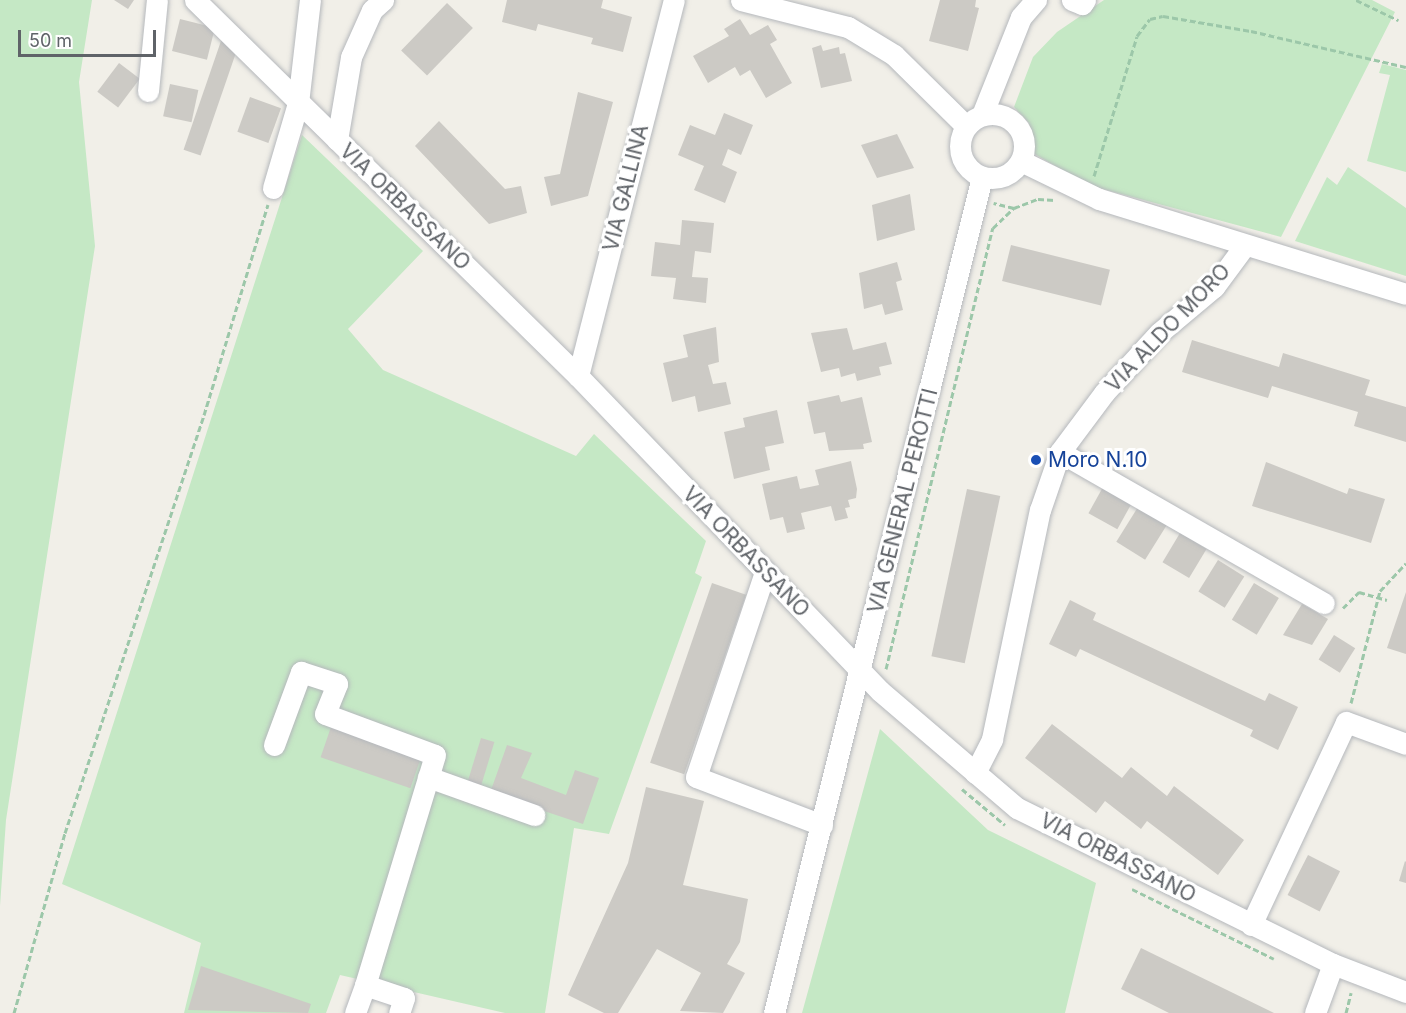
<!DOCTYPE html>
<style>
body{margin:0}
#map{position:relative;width:1406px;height:1013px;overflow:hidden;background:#f1efe8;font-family:Inter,sans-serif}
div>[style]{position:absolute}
.green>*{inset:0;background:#c5e8c5}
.building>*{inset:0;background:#cccac5;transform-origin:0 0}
.path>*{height:3px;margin-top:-1.5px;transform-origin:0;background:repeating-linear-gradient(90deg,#9cc7a9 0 6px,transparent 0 9px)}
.roads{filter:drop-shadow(0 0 2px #b5b8bc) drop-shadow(0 0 2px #b5b8bc)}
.minor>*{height:21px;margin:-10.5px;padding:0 10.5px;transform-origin:10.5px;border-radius:10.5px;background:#fff}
.minor>.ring{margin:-10.5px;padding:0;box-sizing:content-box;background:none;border:21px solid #fff;border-radius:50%}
.dots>*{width:16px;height:16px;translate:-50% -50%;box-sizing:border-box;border:3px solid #fff;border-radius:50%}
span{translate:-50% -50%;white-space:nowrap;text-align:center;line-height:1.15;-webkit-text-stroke:6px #fff;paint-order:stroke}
.street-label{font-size:21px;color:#5f6368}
.transit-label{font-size:21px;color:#164399}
.left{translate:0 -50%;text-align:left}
.scale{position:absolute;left:18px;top:30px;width:138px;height:27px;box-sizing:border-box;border:3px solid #5f6368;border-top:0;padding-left:8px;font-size:18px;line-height:21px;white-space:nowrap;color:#5f6368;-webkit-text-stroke:4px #fff;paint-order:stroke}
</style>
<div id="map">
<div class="green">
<i style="clip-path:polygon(0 0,92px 0,79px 82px,95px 246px,6px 820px,0 906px)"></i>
<i style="clip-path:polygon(1104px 0,1372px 0,1395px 12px,1281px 237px,1088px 185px,1033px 153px,1029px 123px,1014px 107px,1033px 57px,1057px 32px)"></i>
<i style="clip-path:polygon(1382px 64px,1406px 70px,1406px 172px,1367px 161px,1390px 75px,1379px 73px)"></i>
<i style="clip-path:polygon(302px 135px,423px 251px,348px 329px,383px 370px,576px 456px,594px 434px,706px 541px,695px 573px,702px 577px,609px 834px,574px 828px,545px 1013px,505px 1013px,340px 975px,326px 1013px,184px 1013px,201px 943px,62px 884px)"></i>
<i style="clip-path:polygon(1348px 167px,1406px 208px,1406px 276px,1295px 241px,1327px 177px,1337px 185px)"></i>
<i style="clip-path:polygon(880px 729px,988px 830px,1096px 883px,1065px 1013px,802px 1013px)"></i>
</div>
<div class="building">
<i style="clip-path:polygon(114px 0,134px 0,128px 9px)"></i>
<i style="clip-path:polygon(507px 0,603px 0,601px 8px,632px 17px,623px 52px,591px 44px,593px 38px,538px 24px,536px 31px,502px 22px)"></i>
<i style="clip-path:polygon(940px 0,976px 0,975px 7px,979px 8px,968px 51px,929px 41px)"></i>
<i style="left:447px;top:3px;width:36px;height:66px;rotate:44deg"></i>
<i style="left:180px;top:19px;width:36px;height:33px;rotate:14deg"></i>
<i style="clip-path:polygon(740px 19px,750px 35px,768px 25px,777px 40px,770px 44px,792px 83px,766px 98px,750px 70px,740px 76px,735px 67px,708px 83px,693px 56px,729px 36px,724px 29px)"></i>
<i style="left:221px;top:41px;width:18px;height:115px;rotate:19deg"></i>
<i style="clip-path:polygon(821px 45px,823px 51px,839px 47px,840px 54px,845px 53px,852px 81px,821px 88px,812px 48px)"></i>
<i style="left:119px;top:63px;width:26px;height:36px;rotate:37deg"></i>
<i style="left:170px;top:84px;width:29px;height:33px;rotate:12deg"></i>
<i style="clip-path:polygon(578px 92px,613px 102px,588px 196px,551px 206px,544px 177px,560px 174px)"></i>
<i style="left:250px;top:97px;width:33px;height:37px;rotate:20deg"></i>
<i style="clip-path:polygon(724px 113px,753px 125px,741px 155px,728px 149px,722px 165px,737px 172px,725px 203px,694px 190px,704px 166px,678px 155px,690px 125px,715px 135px)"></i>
<i style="clip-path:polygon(439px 121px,505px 189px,521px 186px,527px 213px,489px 224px,415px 146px)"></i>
<i style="clip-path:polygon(897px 134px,914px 168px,877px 178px,861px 145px)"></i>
<i style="clip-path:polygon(910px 194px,915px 230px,877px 241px,872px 205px)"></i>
<i style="clip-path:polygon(682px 220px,714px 223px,711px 253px,695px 251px,692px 277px,708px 278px,706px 303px,673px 299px,676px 278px,651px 276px,655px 242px,680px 245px)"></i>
<i style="left:1011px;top:245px;width:102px;height:37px;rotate:14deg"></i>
<i style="clip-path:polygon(897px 262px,902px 280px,896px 282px,903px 310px,885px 315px,882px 304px,864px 309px,859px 273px)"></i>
<i style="clip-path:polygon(716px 327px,719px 362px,708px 365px,713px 384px,726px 382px,731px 404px,698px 412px,695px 396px,672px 402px,663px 363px,688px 357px,683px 335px)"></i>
<i style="clip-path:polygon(847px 328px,853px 350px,886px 342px,892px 364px,879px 367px,881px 375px,857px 381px,855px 373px,841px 377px,839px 368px,821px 372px,811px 333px)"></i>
<i style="clip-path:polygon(1192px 340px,1279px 367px,1283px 353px,1370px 380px,1365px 395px,1406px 407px,1406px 442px,1354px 426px,1358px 412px,1272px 386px,1268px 398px,1182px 372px)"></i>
<i style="clip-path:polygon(839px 395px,841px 402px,862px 397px,872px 442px,863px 444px,864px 449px,829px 451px,825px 432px,814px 434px,807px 402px)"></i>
<i style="clip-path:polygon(777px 410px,784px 443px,765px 447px,770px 470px,734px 479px,724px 432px,745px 427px,743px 418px)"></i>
<i style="clip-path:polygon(851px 461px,857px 489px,856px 498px,848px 500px,850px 507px,845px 508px,848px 518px,835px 521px,831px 506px,801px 513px,805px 529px,787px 533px,783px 517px,770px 520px,762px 484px,797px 476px,800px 489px,819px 485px,815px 470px)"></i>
<i style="clip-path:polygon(1266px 462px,1347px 494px,1349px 488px,1385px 499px,1371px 543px,1252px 506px)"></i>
<i style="left:1103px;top:487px;width:33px;height:30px;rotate:29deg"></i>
<i style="left:967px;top:489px;width:34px;height:171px;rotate:12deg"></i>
<i style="left:1138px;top:507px;width:34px;height:41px;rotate:32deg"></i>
<i style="left:1180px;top:533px;width:31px;height:34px;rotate:31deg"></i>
<i style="left:1218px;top:560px;width:31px;height:37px;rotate:32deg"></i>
<i style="left:712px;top:583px;width:36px;height:190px;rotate:19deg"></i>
<i style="left:1254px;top:583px;width:29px;height:43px;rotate:31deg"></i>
<i style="clip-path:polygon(1406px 592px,1406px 654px,1387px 648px)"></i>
<i style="clip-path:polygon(1070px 600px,1096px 613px,1093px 620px,1265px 701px,1269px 693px,1298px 707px,1278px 750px,1250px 736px,1253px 730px,1080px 649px,1076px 657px,1049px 644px)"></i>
<i style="clip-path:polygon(1302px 604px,1328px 619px,1312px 645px,1283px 635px)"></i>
<i style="left:1334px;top:635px;width:25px;height:29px;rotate:32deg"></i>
<i style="clip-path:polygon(1052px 724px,1122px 778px,1131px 767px,1167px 796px,1174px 786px,1244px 840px,1218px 875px,1147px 821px,1141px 829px,1105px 801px,1096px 813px,1025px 758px)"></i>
<i style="left:331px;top:727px;width:95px;height:32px;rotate:19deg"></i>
<i style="left:481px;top:738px;width:14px;height:48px;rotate:17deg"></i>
<i style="clip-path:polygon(507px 745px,532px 753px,521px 778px,566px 795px,575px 770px,599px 778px,583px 824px,490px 793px)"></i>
<i style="clip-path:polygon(646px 787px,704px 801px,683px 885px,748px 899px,740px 942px,727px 964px,745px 973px,723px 1013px,680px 1011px,701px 973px,657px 949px,618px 1013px,604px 1013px,568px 995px,628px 863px)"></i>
<i style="left:1308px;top:855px;width:36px;height:45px;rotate:27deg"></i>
<i style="clip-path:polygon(1405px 861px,1406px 862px,1406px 883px,1399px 881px)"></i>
<i style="clip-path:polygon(1141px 948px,1274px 1013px,1169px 1013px,1121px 989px)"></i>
<i style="clip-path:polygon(201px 966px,311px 1004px,308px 1013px,188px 1010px)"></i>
</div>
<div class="path">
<i style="left:1356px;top:0;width:47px;rotate:25.5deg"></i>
<i style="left:1094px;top:176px;width:146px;rotate:-72.9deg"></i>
<i style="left:1137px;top:36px;width:21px;rotate:-53deg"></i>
<i style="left:1150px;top:19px;width:13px;rotate:-13deg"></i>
<i style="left:1163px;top:16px;width:89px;rotate:9.7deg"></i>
<i style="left:1251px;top:31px;width:159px;rotate:13.1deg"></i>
<i style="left:1014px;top:208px;width:26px;rotate:-21deg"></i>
<i style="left:1038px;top:199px;width:17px;rotate:3deg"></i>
<i style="left:1343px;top:608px;width:23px;rotate:-45deg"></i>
<i style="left:1359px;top:592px;width:29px;rotate:16deg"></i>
<i style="left:886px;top:669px;width:454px;rotate:-76.4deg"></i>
<i style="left:993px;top:228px;width:29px;rotate:-44deg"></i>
<i style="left:1014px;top:208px;width:21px;rotate:-166deg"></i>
<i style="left:1351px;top:703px;width:116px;rotate:-75.5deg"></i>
<i style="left:1380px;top:591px;width:38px;rotate:-47deg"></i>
<i style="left:962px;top:789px;width:56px;rotate:39.9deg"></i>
<i style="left:1132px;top:889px;width:158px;rotate:26.2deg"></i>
<i style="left:14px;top:1013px;width:187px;rotate:-74.2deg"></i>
<i style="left:65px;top:833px;width:441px;rotate:-71.6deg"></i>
<i style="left:204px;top:415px;width:220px;rotate:-73.1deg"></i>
<i style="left:1346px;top:1013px;width:21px;rotate:-76deg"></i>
</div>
<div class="roads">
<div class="minor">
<i style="left:195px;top:0;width:537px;rotate:44.47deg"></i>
<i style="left:578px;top:376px;width:436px;rotate:46.2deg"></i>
<i style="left:880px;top:691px;width:180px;rotate:40.5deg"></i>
<i style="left:1017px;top:808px;width:352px;rotate:26.3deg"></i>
<i style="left:1333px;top:964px;width:78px;rotate:21deg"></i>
<i style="left:741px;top:0;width:110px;rotate:14.2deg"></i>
<i style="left:848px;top:27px;width:54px;rotate:31.3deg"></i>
<i style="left:894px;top:55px;width:101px;rotate:44.6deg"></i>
<i style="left:1072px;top:0;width:11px;rotate:22deg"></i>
<i style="left:1082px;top:4px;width:5px;rotate:-53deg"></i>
<i style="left:148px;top:91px;width:91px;rotate:-84.4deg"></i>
<i class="ring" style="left:960px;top:114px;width:43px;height:43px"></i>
<i style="left:982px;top:115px;width:105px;rotate:-68.3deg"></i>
<i style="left:1021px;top:17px;width:23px;rotate:-49deg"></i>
<i style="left:337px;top:140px;width:84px;rotate:-80.4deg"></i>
<i style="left:351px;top:57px;width:51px;rotate:-65.9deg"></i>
<i style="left:372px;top:10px;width:15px;rotate:-42deg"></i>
<i style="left:1021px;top:161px;width:87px;rotate:26deg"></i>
<i style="left:1099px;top:199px;width:321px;rotate:17.2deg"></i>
<i style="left:273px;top:188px;width:89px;rotate:-73.6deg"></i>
<i style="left:298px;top:103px;width:104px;rotate:-83.4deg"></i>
<i style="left:578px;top:376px;width:388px;rotate:-75.7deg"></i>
<i style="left:1060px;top:452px;width:304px;rotate:29.8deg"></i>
<i style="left:765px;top:572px;width:216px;rotate:108.6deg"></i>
<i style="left:696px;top:777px;width:135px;rotate:20.9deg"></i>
<i style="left:274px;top:745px;width:78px;rotate:-69.7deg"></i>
<i style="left:301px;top:672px;width:38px;rotate:18deg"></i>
<i style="left:337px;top:684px;width:32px;rotate:112deg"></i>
<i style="left:325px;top:714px;width:117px;rotate:20.4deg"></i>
<i style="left:435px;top:755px;width:240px;rotate:106.9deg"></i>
<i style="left:365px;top:985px;width:41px;rotate:18.4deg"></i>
<i style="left:404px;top:998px;width:16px;rotate:108deg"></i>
<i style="left:975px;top:773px;width:38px;rotate:-63deg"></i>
<i style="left:992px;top:739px;width:234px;rotate:-78.2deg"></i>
<i style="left:1040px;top:510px;width:61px;rotate:-71deg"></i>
<i style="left:1060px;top:452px;width:74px;rotate:-53.3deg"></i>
<i style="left:1104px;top:393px;width:81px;rotate:-47.5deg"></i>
<i style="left:1159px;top:333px;width:72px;rotate:-39.9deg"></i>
<i style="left:1214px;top:287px;width:52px;rotate:-53.6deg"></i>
<i style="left:428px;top:777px;width:113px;rotate:19.7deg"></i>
<i style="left:1251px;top:925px;width:224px;rotate:-64.9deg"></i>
<i style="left:1346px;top:722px;width:64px;rotate:20.1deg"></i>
<i style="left:355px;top:1013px;width:30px;rotate:-70deg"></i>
<i style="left:774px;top:1013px;width:861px;rotate:-76.03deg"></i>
<i style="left:1315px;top:1013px;width:52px;rotate:-69.8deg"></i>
</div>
</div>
<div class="dots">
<i style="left:1036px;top:460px;background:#1a4fb4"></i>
</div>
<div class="street-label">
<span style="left:626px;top:188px;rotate:-76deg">VIA GALLINA</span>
<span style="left:405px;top:207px;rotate:44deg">VIA ORBASSANO</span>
<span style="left:1168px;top:328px;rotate:-46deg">VIA ALDO MORO</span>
<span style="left:903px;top:501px;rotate:-76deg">VIA GENERAL PEROTTI</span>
<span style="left:746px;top:552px;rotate:46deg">VIA ORBASSANO</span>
<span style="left:1118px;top:858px;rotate:27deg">VIA ORBASSANO</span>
</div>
<div class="transit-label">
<span class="left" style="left:1048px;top:460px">Moro N.10</span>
</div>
<div class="scale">50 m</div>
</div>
